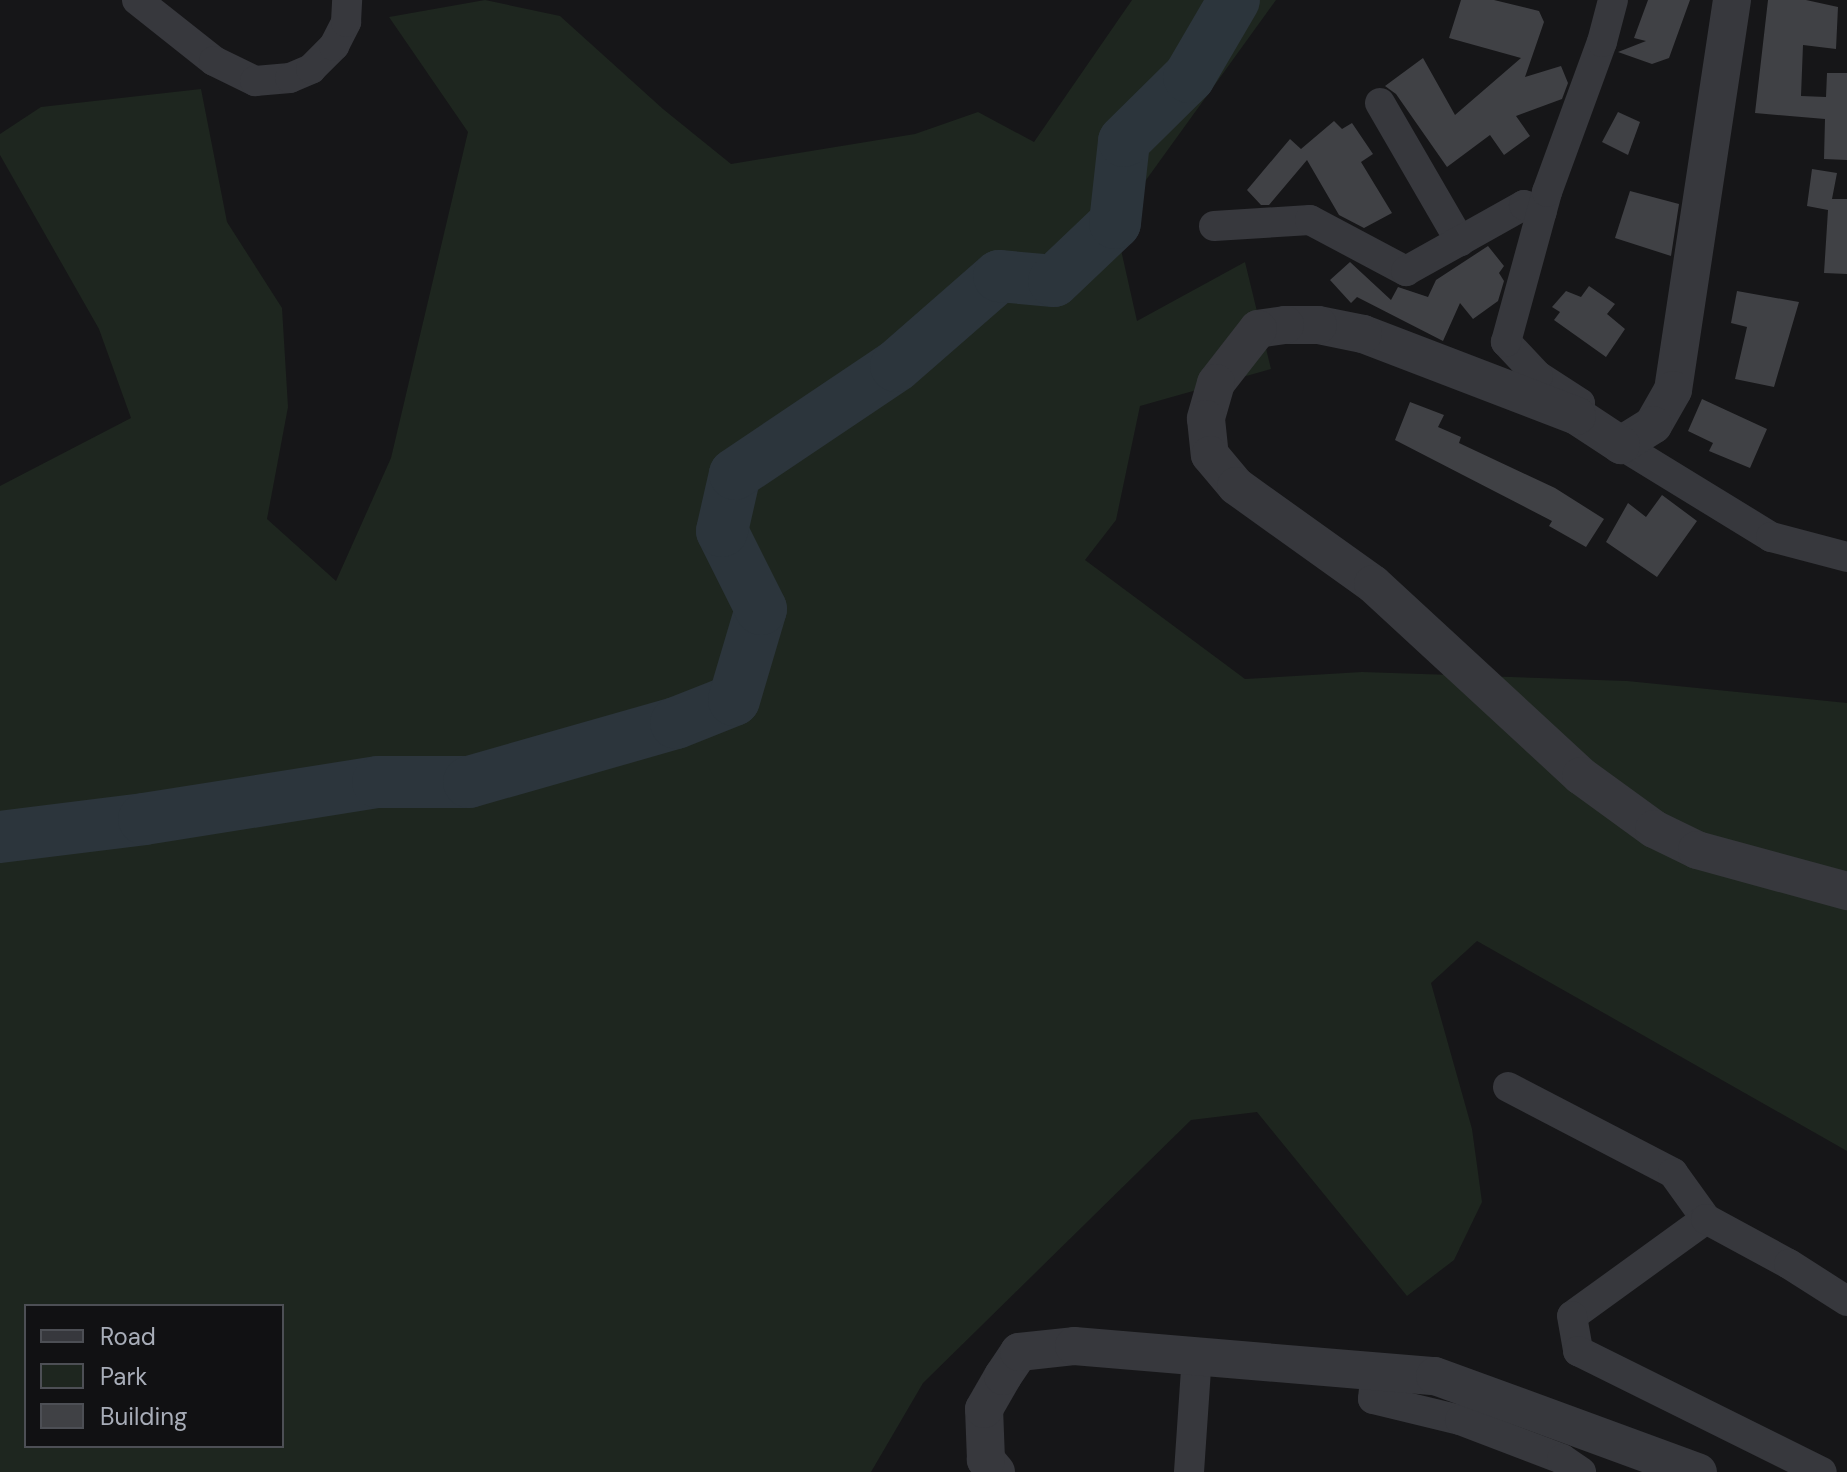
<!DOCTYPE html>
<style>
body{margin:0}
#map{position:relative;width:1847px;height:1472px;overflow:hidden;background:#161618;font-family:"DM Sans",sans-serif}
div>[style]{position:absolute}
.green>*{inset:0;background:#1e261f}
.river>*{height:52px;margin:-26px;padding:0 26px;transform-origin:26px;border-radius:26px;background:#2c353c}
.building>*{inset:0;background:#404145}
.minor>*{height:30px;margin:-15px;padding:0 15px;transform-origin:15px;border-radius:15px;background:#37383d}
.tertiary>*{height:38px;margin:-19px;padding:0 19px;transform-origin:19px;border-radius:19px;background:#37383d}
span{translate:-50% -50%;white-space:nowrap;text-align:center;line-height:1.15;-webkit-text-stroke:6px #111113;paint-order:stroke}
.legend{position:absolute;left:24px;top:1304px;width:260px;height:144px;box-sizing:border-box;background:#111113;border:2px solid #4d4f55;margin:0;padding:10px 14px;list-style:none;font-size:24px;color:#a8adb8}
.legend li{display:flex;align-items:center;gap:16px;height:40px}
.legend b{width:40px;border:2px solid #4d4f55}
</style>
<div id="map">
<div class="green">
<i style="clip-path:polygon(evenodd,485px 0,560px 16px,663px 109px,731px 164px,915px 134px,978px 112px,1034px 142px,1132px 0,1276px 0,1115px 223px,1137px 321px,1245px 262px,1271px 369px,1140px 406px,1116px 520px,1085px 560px,1245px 679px,1362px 672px,1627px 681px,1847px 703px,1847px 1151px,1477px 941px,1431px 983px,1472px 1129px,1482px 1202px,1454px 1260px,1407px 1296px,1257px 1112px,1191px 1120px,923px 1383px,871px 1472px,0 1472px,0 486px,131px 418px,99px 329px,0 155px,0 134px,41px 107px,201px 89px,227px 222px,282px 308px,288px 407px,267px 519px,336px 581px,391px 458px,468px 132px,389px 17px,485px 0,26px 1306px,282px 1306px,282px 1446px,26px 1446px,26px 1306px)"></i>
</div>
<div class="river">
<i style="left:0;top:837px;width:145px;rotate:-7.1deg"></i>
<i style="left:144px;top:819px;width:237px;rotate:-9deg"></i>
<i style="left:378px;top:782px;width:91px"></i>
<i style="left:469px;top:782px;width:215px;rotate:-15.9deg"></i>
<i style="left:676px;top:723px;width:62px;rotate:-21.6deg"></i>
<i style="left:734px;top:700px;width:95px;rotate:-73.5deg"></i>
<i style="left:761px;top:609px;width:87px;rotate:-116.6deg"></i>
<i style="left:722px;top:531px;width:58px;rotate:-77.2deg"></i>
<i style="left:735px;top:474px;width:194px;rotate:-33.9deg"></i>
<i style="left:896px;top:366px;width:137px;rotate:-41.1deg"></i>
<i style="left:999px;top:276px;width:55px;rotate:5.2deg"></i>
<i style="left:1054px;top:281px;width:84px;rotate:-43.6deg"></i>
<i style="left:1115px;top:223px;width:82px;rotate:-83.7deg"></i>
<i style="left:1124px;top:141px;width:91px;rotate:-44.6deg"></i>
<i style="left:1189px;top:77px;width:89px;rotate:-59.7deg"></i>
</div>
<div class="building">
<i style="clip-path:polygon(1461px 0,1494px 0,1539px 11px,1544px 22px,1525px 77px,1561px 66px,1568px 83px,1562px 99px,1516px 116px,1530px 136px,1504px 155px,1490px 135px,1447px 167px,1396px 94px,1385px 86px,1423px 58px,1455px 115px,1521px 58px,1449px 38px)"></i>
<i style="clip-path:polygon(1648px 0,1690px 0,1669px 58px,1652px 64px,1618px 52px,1646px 41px,1634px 38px)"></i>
<i style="clip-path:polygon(1768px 0,1806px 0,1838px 7px,1836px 49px,1803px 45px,1801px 96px,1826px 97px,1827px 73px,1847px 73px,1847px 160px,1824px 159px,1825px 119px,1755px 113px)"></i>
<i style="clip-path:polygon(1618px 112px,1640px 122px,1628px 155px,1602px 142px)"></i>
<i style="clip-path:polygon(1334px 121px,1342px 129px,1352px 123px,1373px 154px,1361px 162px,1392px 213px,1364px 228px,1339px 215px,1307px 160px,1269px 205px,1261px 205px,1247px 190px,1290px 139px,1301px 149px)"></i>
<i style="clip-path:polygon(1812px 169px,1837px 173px,1832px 199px,1847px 199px,1847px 274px,1824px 273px,1828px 210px,1807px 206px)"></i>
<i style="clip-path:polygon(1630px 191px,1679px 204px,1671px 256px,1615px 238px)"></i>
<i style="clip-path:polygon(1488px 246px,1504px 266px,1499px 273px,1504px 281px,1498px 301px,1473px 319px,1460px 303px,1443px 341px,1357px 297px,1351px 303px,1330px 280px,1350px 262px,1391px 300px,1398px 287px,1428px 297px,1436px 280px)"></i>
<i style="clip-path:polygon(1589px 286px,1615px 304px,1607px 314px,1625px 329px,1606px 357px,1554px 320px,1560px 312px,1552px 307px,1566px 291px,1581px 297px)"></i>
<i style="clip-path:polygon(1737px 291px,1799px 302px,1774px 387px,1735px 379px,1747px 327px,1731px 323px)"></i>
<i style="clip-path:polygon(1702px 399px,1767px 429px,1750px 468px,1709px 451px,1713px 443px,1688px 431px)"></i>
<i style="clip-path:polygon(1410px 402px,1444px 415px,1438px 427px,1461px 437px,1459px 443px,1555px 488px,1604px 519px,1586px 547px,1549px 526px,1552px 521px,1395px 440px)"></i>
<i style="clip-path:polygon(1662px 495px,1697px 521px,1657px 577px,1606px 542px,1628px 503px,1646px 517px)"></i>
</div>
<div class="minor">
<i style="left:137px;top:0;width:98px;rotate:38.4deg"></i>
<i style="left:214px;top:61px;width:46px;rotate:26deg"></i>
<i style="left:255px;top:81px;width:35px;rotate:-5deg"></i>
<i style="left:290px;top:78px;width:23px;rotate:-23deg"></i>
<i style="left:311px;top:69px;width:33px;rotate:-45deg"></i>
<i style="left:334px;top:46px;width:27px;rotate:-63deg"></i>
<i style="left:346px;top:22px;width:22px;rotate:-87deg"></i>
<i style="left:1380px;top:103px;width:160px;rotate:59.9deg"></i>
<i style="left:1214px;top:226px;width:96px;rotate:-3.6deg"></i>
<i style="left:1310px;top:220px;width:109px;rotate:28deg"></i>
<i style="left:1406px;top:271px;width:135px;rotate:-29.2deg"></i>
<i style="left:1524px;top:205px;width:19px;rotate:21deg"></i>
<i style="left:1577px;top:414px;width:11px;rotate:-75deg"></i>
<i style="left:1580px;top:403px;width:50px;rotate:-147.3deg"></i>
<i style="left:1538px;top:376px;width:47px;rotate:-133.3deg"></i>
<i style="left:1506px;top:342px;width:156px;rotate:-74.7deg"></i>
<i style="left:1547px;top:192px;width:160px;rotate:-69.9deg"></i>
<i style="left:1602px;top:42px;width:43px;rotate:-75.3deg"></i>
<i style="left:1621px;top:445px;width:176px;rotate:31.5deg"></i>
<i style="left:1771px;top:537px;width:79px;rotate:14.7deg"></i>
<i style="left:1508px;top:1087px;width:186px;rotate:27.5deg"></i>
<i style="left:1673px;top:1173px;width:57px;rotate:54.3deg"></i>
<i style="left:1706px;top:1219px;width:165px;rotate:144.1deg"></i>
<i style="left:1572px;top:1316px;width:36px;rotate:80deg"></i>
<i style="left:1578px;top:1351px;width:272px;rotate:26.4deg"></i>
<i style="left:1706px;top:1219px;width:94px;rotate:28.5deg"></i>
<i style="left:1789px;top:1264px;width:69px;rotate:32.5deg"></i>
<i style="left:1376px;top:1370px;width:29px;rotate:96deg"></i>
<i style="left:1373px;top:1399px;width:89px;rotate:13.6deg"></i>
<i style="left:1460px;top:1420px;width:109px;rotate:20.9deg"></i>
<i style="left:1562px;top:1459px;width:23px;rotate:34deg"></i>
<i style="left:1189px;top:1472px;width:116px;rotate:-86.1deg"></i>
</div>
<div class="tertiary">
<i style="left:1732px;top:0;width:394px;rotate:98.6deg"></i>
<i style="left:1673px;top:390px;width:40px;rotate:119.7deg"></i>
<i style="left:1653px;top:425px;width:38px;rotate:148deg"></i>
<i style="left:1621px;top:445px;width:53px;rotate:-146.6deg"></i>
<i style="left:1577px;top:416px;width:229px;rotate:-159deg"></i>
<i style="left:1363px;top:334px;width:46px;rotate:-168.7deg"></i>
<i style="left:1318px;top:325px;width:33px;rotate:180deg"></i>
<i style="left:1285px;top:325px;width:27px;rotate:172deg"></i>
<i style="left:1258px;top:329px;width:68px;rotate:127.9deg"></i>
<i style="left:1216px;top:383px;width:37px;rotate:106deg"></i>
<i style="left:1206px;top:419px;width:36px;rotate:84deg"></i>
<i style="left:1210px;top:455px;width:40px;rotate:50deg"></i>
<i style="left:1236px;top:486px;width:168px;rotate:35.6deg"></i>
<i style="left:1373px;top:584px;width:283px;rotate:42.7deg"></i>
<i style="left:1581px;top:776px;width:90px;rotate:36deg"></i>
<i style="left:1654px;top:829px;width:48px;rotate:26deg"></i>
<i style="left:1697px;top:850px;width:156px;rotate:15.3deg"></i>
<i style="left:996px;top:1472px;width:16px;rotate:-130deg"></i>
<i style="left:986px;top:1460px;width:51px;rotate:-92.2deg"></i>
<i style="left:984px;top:1409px;width:38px;rotate:-60deg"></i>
<i style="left:1003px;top:1376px;width:29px;rotate:-56deg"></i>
<i style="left:1019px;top:1352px;width:55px;rotate:-6.2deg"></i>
<i style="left:1074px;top:1346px;width:362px;rotate:4.8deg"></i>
<i style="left:1435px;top:1376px;width:280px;rotate:20.1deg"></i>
</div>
<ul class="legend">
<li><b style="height:10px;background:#37383d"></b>Road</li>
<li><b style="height:22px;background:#1e261f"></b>Park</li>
<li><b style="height:22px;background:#404145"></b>Building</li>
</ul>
</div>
